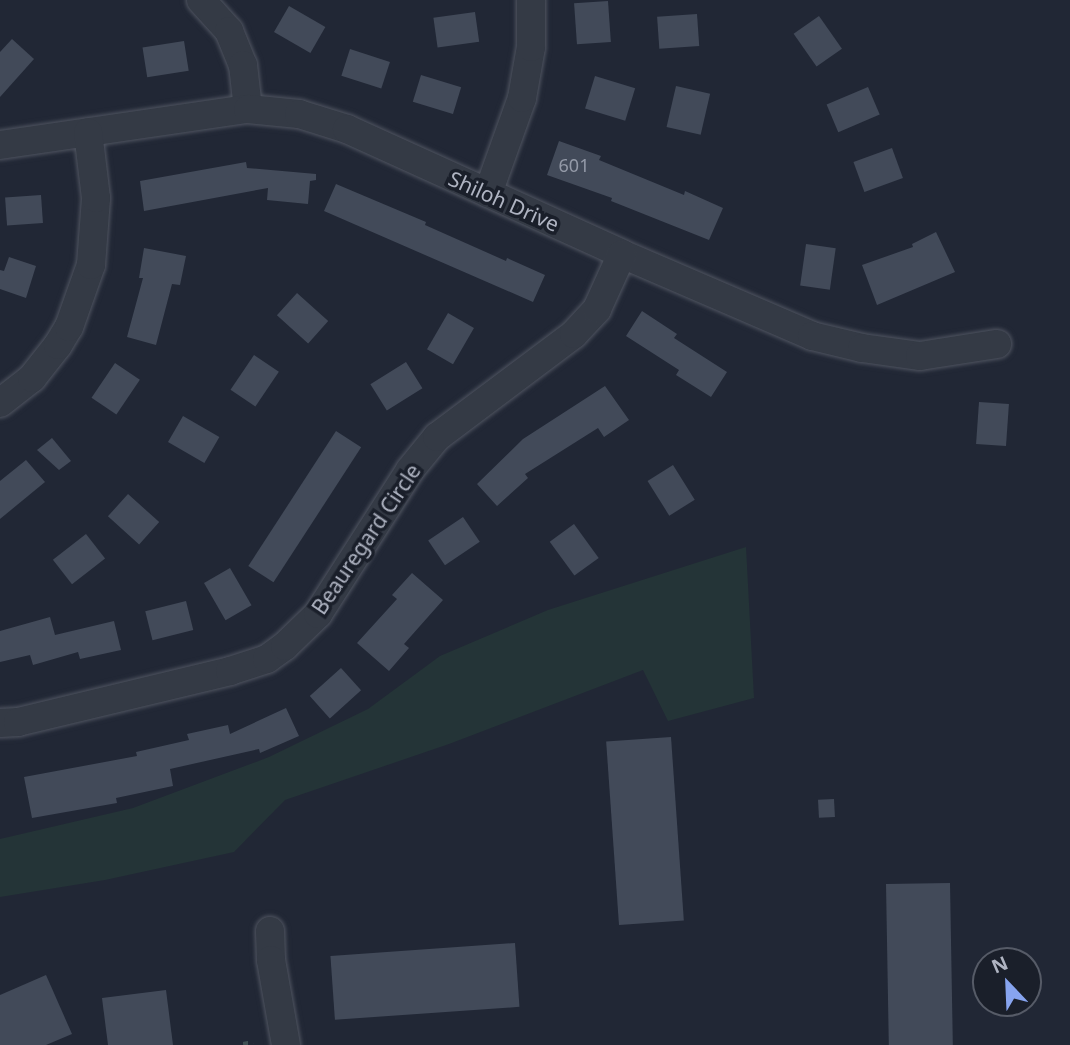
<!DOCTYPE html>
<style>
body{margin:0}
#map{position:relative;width:1070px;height:1045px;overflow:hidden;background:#212735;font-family:"Noto Sans",sans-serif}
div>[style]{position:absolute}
.green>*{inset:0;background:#243437}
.building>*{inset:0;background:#424a59;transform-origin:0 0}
.path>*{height:3.5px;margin-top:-1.75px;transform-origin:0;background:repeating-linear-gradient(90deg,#404f53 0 5px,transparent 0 10px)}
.roads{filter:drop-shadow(0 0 2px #4f5460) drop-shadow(0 0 2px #4f5460)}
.minor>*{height:28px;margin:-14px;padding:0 14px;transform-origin:14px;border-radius:14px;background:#343a45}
span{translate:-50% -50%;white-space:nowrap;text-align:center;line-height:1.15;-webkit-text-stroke:7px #1a1f2a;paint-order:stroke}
.number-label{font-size:18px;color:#949aa8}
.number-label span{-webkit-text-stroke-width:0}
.street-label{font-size:21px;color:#afb4c2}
.north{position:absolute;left:972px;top:947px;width:70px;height:70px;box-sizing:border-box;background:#1a1f2a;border:2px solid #565b67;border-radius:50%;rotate:337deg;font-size:19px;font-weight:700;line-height:28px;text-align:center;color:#afb4c2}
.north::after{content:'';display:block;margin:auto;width:24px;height:32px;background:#87a4ef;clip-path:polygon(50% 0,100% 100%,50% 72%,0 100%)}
</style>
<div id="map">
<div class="green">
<i style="clip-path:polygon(746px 547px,754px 698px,668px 721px,643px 670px,449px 744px,285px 800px,234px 852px,105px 880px,0 897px,0 839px,133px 808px,269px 757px,368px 709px,440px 656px,548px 610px)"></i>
</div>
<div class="building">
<i style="left:608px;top:1px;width:41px;height:34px;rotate:86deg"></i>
<i style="left:289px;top:6px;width:42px;height:30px;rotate:30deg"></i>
<i style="left:475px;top:12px;width:30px;height:42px;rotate:82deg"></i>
<i style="left:697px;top:14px;width:32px;height:40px;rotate:86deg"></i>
<i style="left:819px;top:16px;width:40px;height:31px;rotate:55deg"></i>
<i style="clip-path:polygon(12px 39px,34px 59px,0 97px,0 52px)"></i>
<i style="left:184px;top:41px;width:30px;height:42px;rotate:81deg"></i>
<i style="left:350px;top:49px;width:42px;height:28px;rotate:18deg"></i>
<i style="left:421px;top:75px;width:42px;height:28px;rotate:17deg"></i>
<i style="left:595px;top:76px;width:42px;height:34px;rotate:17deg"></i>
<i style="left:676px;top:86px;width:35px;height:42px;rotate:13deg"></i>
<i style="left:868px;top:87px;width:30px;height:45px;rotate:67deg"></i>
<i style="clip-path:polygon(559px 141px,601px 156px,599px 160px,684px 195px,685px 191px,723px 208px,709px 240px,611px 201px,612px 198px,547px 175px)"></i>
<i style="left:892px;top:148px;width:32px;height:41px;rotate:70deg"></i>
<i style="clip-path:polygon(246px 162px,247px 168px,316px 174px,316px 180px,310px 181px,308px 204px,267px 200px,268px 188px,144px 211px,140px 181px)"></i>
<i style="clip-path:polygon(336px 184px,426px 222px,425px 225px,506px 261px,507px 258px,545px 275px,533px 302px,324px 211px)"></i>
<i style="left:41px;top:195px;width:28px;height:36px;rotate:86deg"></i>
<i style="clip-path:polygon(936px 232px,955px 272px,877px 305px,862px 265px,913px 247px,912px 244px)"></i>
<i style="left:806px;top:244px;width:30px;height:42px;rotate:8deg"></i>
<i style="clip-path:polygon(144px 248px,186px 256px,180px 285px,172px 284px,156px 345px,127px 337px,143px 278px,139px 278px)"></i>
<i style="clip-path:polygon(9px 257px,36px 266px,26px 298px,0 289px,0 270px,4px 271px)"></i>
<i style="left:297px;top:293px;width:42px;height:30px;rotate:42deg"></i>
<i style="clip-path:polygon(642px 311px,677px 334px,674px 338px,727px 372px,711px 397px,676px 375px,679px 370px,626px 336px)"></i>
<i style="left:448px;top:313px;width:30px;height:42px;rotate:30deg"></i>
<i style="left:254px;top:355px;width:30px;height:42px;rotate:34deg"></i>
<i style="left:406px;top:362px;width:31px;height:42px;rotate:58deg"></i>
<i style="left:115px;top:363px;width:30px;height:42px;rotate:34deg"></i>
<i style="clip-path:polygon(605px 386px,629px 420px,604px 437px,598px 428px,525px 474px,528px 478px,497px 506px,477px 484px,523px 439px)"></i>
<i style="left:979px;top:402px;width:30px;height:42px;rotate:4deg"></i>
<i style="left:183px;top:416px;width:42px;height:30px;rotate:30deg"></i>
<i style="left:336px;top:431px;width:30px;height:161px;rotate:33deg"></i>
<i style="clip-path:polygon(52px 438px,71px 461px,59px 470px,37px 450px)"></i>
<i style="clip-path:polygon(26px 460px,45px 482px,0 519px,0 481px)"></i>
<i style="left:673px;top:465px;width:41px;height:30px;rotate:58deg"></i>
<i style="left:128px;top:494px;width:42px;height:30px;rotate:42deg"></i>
<i style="left:463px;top:517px;width:30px;height:42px;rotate:56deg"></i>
<i style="left:574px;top:524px;width:42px;height:30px;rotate:54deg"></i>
<i style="left:86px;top:534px;width:31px;height:42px;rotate:52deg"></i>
<i style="left:230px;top:568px;width:43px;height:30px;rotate:60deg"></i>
<i style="clip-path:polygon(412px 573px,443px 600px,404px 644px,409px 648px,389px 671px,357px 643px,397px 599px,392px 595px)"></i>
<i style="left:186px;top:601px;width:30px;height:42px;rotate:76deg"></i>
<i style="clip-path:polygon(50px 617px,55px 635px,114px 621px,121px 650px,80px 659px,78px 652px,33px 665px,30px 655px,0 662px,0 631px)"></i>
<i style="left:341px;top:668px;width:30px;height:42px;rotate:48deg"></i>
<i style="clip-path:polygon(286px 708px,299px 736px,260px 753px,259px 749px,170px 769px,173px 786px,116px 798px,117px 803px,32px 818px,24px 777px,137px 756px,136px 752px,189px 740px,187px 734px,228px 725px,230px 734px)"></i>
<i style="left:671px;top:737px;width:184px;height:65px;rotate:86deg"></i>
<i style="left:834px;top:799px;width:18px;height:16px;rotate:87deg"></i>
<i style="left:950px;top:883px;width:162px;height:64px;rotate:89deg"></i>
<i style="left:515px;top:943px;width:64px;height:185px;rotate:86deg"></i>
<i style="clip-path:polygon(46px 975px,72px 1034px,46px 1045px,0 1045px,0 995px)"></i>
<i style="clip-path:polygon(166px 990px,173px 1045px,108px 1045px,102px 998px)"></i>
</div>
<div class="path">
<i style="left:243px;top:1044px;width:10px;rotate:-11deg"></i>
</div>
<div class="roads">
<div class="minor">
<i style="left:201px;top:0;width:42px;rotate:47.9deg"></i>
<i style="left:229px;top:31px;width:37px;rotate:68deg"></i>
<i style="left:243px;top:65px;width:44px;rotate:83.5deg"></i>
<i style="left:0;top:145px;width:251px;rotate:-8.3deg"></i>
<i style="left:248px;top:109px;width:51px;rotate:5.6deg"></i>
<i style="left:299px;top:114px;width:50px;rotate:17.4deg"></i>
<i style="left:347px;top:129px;width:302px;rotate:24.4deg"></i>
<i style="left:622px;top:254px;width:207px;rotate:23.3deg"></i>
<i style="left:812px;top:336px;width:51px;rotate:13.5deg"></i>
<i style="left:862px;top:348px;width:59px;rotate:7.9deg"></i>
<i style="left:920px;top:356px;width:78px;rotate:-8.9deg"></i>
<i style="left:488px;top:193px;width:101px;rotate:-70.3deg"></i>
<i style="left:522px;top:98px;width:52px;rotate:-80deg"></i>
<i style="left:531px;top:47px;width:47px;rotate:-90deg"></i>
<i style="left:0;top:403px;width:41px;rotate:-38deg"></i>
<i style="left:32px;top:378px;width:42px;rotate:-51.8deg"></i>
<i style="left:58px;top:345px;width:21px;rotate:-59deg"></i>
<i style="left:69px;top:327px;width:66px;rotate:-70.5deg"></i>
<i style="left:91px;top:265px;width:67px;rotate:-85.7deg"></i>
<i style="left:96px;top:198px;width:66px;rotate:-96.9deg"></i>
<i style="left:0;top:723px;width:18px;rotate:-3deg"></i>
<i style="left:18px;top:722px;width:218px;rotate:-13.5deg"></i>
<i style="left:230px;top:671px;width:39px;rotate:-18deg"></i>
<i style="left:267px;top:659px;width:22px;rotate:-36deg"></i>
<i style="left:285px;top:646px;width:46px;rotate:-44.1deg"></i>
<i style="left:318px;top:614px;width:171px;rotate:-57.4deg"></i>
<i style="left:410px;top:470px;width:43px;rotate:-50.7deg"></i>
<i style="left:437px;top:437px;width:171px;rotate:-36.9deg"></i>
<i style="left:574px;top:334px;width:34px;rotate:-47deg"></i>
<i style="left:597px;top:309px;width:60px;rotate:-65.6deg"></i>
<i style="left:270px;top:931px;width:29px;rotate:88deg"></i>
<i style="left:271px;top:960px;width:86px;rotate:80deg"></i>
</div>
</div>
<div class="number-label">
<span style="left:574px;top:165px">601</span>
</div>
<div class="street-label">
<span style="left:504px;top:201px;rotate:24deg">Shiloh Drive</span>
<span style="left:366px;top:539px;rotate:-56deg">Beauregard Circle</span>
</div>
<div class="north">N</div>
</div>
